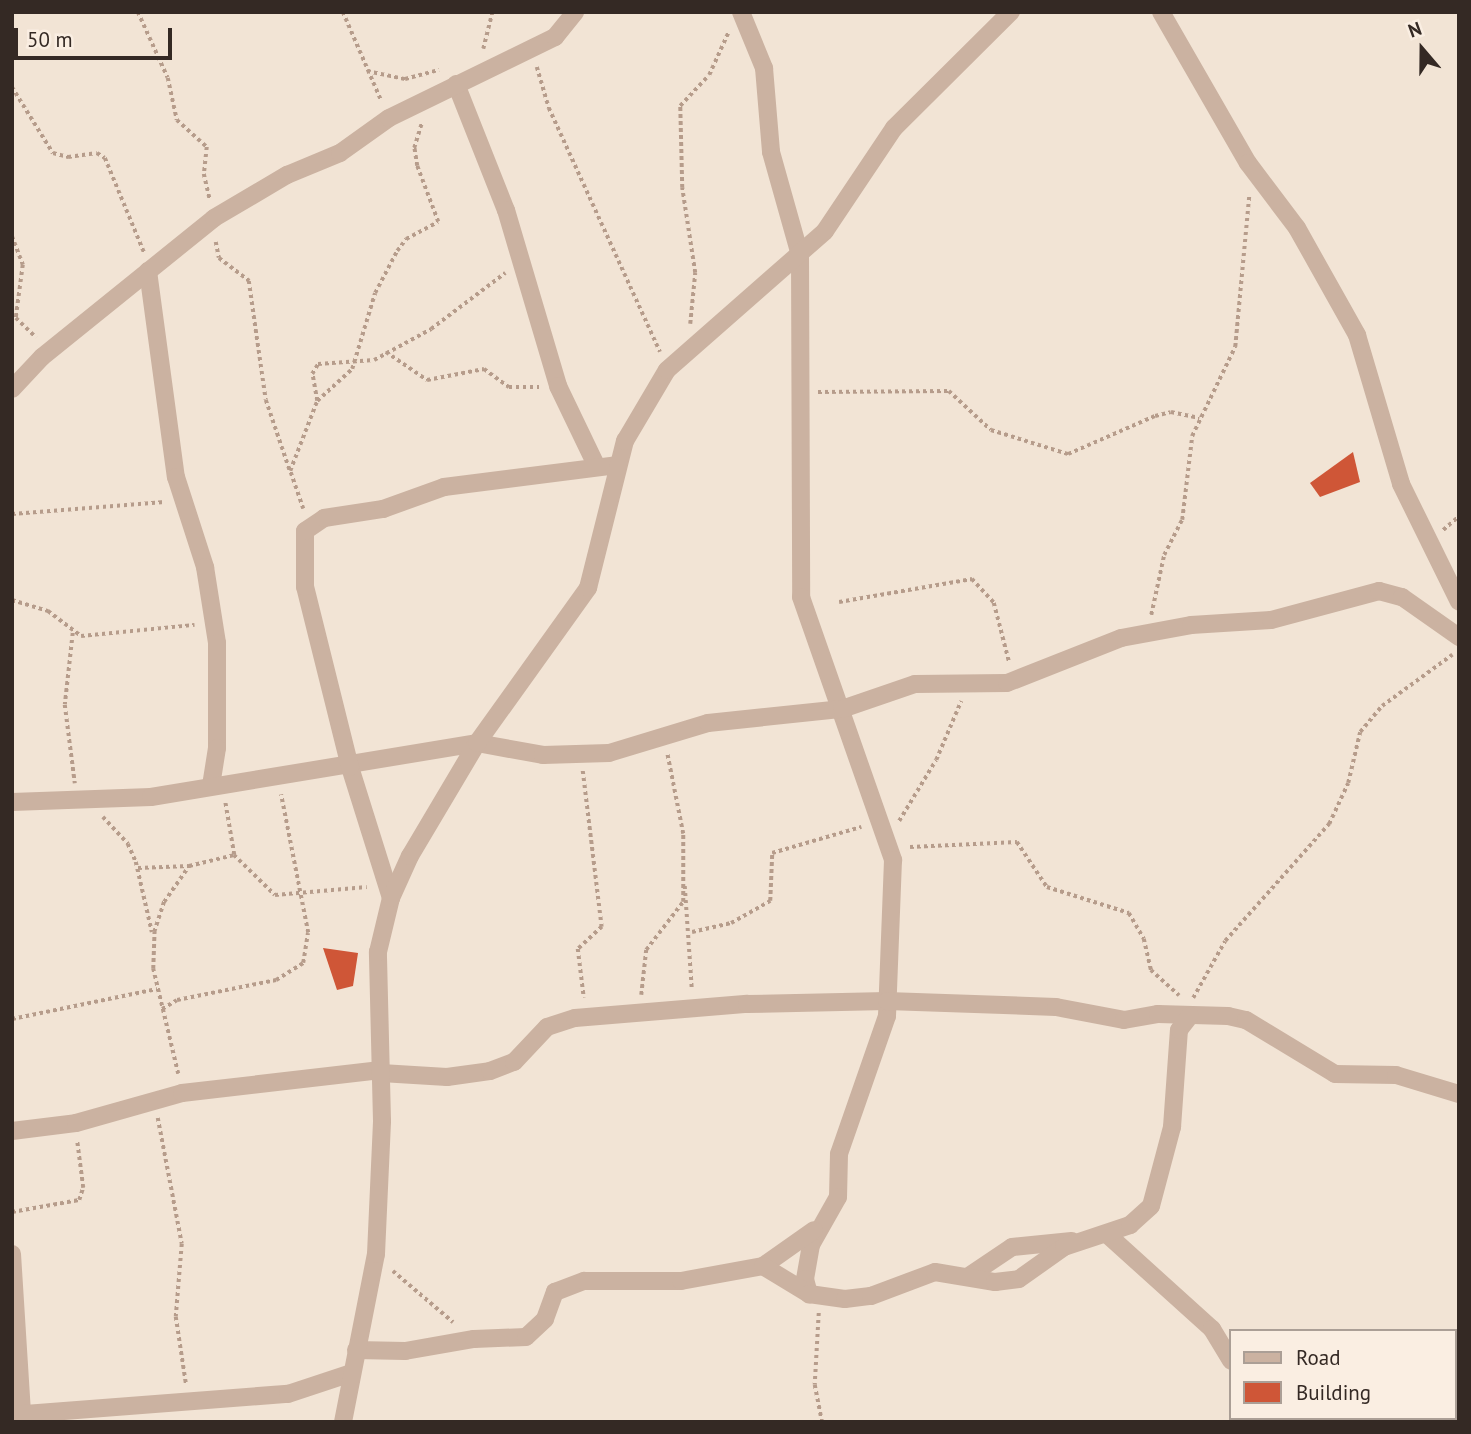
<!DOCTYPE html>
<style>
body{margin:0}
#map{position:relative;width:1471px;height:1434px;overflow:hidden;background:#f2e4d5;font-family:"PT Sans",sans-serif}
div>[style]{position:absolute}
.building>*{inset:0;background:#cf5637}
.path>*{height:3.5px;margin-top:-1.75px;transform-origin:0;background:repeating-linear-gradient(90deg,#b69c8b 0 3.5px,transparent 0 7px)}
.street>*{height:18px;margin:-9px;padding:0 9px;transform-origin:9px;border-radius:9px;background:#cbb2a1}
span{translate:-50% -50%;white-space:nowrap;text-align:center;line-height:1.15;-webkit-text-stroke:5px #faeee2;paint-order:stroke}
.frame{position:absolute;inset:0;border:14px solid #342924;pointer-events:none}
.legend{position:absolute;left:1229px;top:1329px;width:228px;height:91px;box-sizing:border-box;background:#faeee2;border:2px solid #ab9f96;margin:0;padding:9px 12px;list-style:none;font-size:21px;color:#342924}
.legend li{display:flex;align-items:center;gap:14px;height:35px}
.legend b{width:35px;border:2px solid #ab9f96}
.north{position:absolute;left:1387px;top:14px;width:70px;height:70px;-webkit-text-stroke:5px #faeee2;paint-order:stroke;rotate:340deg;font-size:19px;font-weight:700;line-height:28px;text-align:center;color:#342924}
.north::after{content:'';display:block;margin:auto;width:24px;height:32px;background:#342924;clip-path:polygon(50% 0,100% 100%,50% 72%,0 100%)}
.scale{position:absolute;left:14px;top:28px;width:158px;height:32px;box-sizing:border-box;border:4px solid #342924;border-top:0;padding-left:9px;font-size:21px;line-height:24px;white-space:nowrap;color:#342924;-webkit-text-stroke:5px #faeee2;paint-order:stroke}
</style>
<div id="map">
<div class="building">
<i style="clip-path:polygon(1353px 452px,1360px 482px,1320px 497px,1310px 483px)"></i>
<i style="clip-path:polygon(323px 948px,358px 953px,353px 986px,337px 990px)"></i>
</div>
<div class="path">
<i style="left:138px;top:12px;width:72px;rotate:65.6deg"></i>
<i style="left:168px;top:78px;width:43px;rotate:77.9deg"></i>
<i style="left:177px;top:120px;width:40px;rotate:42deg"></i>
<i style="left:207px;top:147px;width:27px;rotate:96deg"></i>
<i style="left:204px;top:174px;width:27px;rotate:77deg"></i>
<i style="left:343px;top:12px;width:96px;rotate:66.6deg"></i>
<i style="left:483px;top:49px;width:38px;rotate:-76deg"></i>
<i style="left:537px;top:67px;width:43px;rotate:73.7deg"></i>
<i style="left:549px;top:108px;width:268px;rotate:65.5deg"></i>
<i style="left:367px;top:71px;width:39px;rotate:12deg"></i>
<i style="left:405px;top:79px;width:35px;rotate:-15deg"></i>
<i style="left:12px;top:87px;width:78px;rotate:58.2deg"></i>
<i style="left:53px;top:153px;width:16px;rotate:15deg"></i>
<i style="left:68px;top:157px;width:29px;rotate:-8deg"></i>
<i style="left:97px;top:153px;width:9px;rotate:32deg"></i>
<i style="left:105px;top:158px;width:102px;rotate:67.5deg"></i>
<i style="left:12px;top:236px;width:31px;rotate:69deg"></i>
<i style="left:23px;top:265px;width:53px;rotate:97.5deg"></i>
<i style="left:16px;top:318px;width:28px;rotate:44deg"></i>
<i style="left:216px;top:242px;width:16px;rotate:79deg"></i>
<i style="left:219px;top:258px;width:38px;rotate:37deg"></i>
<i style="left:249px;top:281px;width:120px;rotate:81.9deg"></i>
<i style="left:266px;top:400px;width:75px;rotate:71.3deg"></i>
<i style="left:690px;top:324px;width:51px;rotate:-84.4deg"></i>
<i style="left:695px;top:273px;width:86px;rotate:-98.7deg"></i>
<i style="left:682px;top:188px;width:82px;rotate:-91.4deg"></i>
<i style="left:680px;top:106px;width:42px;rotate:-46.9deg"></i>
<i style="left:709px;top:75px;width:48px;rotate:-65.6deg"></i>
<i style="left:386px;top:352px;width:50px;rotate:34.3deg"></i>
<i style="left:427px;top:380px;width:58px;rotate:-10.9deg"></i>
<i style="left:484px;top:369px;width:31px;rotate:36deg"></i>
<i style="left:509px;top:387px;width:30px"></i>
<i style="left:818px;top:392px;width:131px;rotate:-0.4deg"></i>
<i style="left:949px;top:391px;width:57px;rotate:42.9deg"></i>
<i style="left:991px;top:430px;width:81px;rotate:17.3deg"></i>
<i style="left:1068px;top:454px;width:95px;rotate:-23.6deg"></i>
<i style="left:1155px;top:416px;width:16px;rotate:-14deg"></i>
<i style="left:1171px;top:412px;width:29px;rotate:12deg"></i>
<i style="left:317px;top:401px;width:27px;rotate:-100deg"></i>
<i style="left:312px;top:374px;width:12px;rotate:-59deg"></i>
<i style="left:318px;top:364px;width:56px;rotate:-4.1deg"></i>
<i style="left:374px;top:360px;width:65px;rotate:-28.5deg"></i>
<i style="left:431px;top:329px;width:93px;rotate:-37.1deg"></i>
<i style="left:303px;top:509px;width:40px;rotate:-108.9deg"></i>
<i style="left:290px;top:471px;width:75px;rotate:-68.9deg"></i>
<i style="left:317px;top:401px;width:47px;rotate:-42.4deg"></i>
<i style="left:352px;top:369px;width:79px;rotate:-73.2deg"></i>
<i style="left:375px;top:293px;width:47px;rotate:-62.4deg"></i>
<i style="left:397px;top:251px;width:15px;rotate:-53deg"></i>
<i style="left:406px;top:239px;width:36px;rotate:-28deg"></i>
<i style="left:438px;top:222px;width:60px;rotate:-110.6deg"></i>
<i style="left:417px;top:166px;width:18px;rotate:-99deg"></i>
<i style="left:414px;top:148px;width:27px;rotate:-73deg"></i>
<i style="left:12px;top:514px;width:153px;rotate:-4.5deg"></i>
<i style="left:1443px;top:530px;width:21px;rotate:-41deg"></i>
<i style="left:12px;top:600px;width:38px;rotate:17deg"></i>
<i style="left:48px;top:611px;width:41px;rotate:37.1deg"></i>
<i style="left:81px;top:636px;width:114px;rotate:-5.6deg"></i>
<i style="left:839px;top:602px;width:135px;rotate:-9.8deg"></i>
<i style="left:972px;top:579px;width:33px;rotate:47deg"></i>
<i style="left:994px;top:603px;width:60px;rotate:75.5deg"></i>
<i style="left:1151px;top:615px;width:61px;rotate:-77.8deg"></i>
<i style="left:1164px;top:555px;width:39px;rotate:-63deg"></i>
<i style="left:1182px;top:520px;width:85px;rotate:-83.2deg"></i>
<i style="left:1192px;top:436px;width:99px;rotate:-64.2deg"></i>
<i style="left:1235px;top:347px;width:152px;rotate:-84.7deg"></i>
<i style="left:73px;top:633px;width:72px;rotate:96.3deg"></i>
<i style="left:65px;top:705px;width:79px;rotate:82.7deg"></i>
<i style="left:583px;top:771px;width:157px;rotate:83.1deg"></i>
<i style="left:602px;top:927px;width:33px;rotate:137deg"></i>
<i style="left:578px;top:949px;width:49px;rotate:83deg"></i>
<i style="left:103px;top:817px;width:37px;rotate:47deg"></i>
<i style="left:128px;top:844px;width:20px;rotate:66deg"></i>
<i style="left:136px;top:862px;width:72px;rotate:77.1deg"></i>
<i style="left:899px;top:821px;width:71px;rotate:-58.8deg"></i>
<i style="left:936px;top:760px;width:64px;rotate:-67deg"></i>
<i style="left:910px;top:847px;width:107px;rotate:-2.7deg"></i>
<i style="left:1017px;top:842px;width:54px;rotate:56.3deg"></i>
<i style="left:1047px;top:887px;width:86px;rotate:17.6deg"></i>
<i style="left:1129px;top:913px;width:30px;rotate:60deg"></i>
<i style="left:1144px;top:939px;width:32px;rotate:77deg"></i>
<i style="left:1151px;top:970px;width:38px;rotate:42deg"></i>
<i style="left:234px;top:855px;width:57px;rotate:44.3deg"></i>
<i style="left:275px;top:895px;width:92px;rotate:-5deg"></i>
<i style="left:138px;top:868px;width:51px;rotate:-2.2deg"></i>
<i style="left:685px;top:886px;width:103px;rotate:86.1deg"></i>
<i style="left:692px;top:932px;width:40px;rotate:-13deg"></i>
<i style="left:731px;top:923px;width:45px;rotate:-29.4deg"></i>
<i style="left:770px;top:901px;width:48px;rotate:-87.6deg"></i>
<i style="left:772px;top:853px;width:93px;rotate:-16.3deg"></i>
<i style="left:641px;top:995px;width:45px;rotate:-83.7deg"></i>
<i style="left:646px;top:950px;width:61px;rotate:-52.4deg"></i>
<i style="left:683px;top:902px;width:68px;rotate:-90deg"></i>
<i style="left:683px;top:834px;width:83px;rotate:-101.2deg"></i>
<i style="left:1193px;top:998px;width:65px;rotate:-60.7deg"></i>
<i style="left:1225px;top:941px;width:157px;rotate:-48.4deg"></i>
<i style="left:1329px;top:824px;width:45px;rotate:-65.1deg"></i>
<i style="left:1348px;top:783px;width:52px;rotate:-76.8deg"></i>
<i style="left:1360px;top:732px;width:34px;rotate:-50deg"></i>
<i style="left:1382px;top:706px;width:87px;rotate:-36.1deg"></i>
<i style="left:162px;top:1009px;width:17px;rotate:-31deg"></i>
<i style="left:177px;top:1000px;width:101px;rotate:-11.4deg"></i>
<i style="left:276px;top:980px;width:32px;rotate:-32deg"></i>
<i style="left:303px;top:963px;width:30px;rotate:-81deg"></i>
<i style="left:308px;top:933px;width:141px;rotate:-101.1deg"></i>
<i style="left:12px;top:1019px;width:148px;rotate:-11.7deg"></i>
<i style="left:178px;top:1074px;width:108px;rotate:-103.4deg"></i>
<i style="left:153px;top:969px;width:37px;rotate:-88deg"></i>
<i style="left:154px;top:932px;width:32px;rotate:-72deg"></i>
<i style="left:164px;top:902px;width:44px;rotate:-55.2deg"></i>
<i style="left:189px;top:866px;width:46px;rotate:-13.7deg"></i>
<i style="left:234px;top:855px;width:54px;rotate:-99.6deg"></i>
<i style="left:158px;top:1118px;width:128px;rotate:79.2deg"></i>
<i style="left:182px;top:1244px;width:73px;rotate:94.7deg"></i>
<i style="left:176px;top:1317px;width:67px;rotate:81.4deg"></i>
<i style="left:12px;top:1212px;width:68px;rotate:-10.2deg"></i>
<i style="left:79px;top:1200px;width:13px;rotate:-72deg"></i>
<i style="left:83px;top:1188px;width:46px;rotate:-97.4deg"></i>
<i style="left:393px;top:1271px;width:79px;rotate:40.4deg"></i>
<i style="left:819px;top:1313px;width:72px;rotate:93.2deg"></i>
<i style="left:815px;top:1385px;width:38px;rotate:79deg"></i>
</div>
<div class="street">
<i style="left:741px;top:12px;width:61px;rotate:67.7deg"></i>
<i style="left:764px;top:68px;width:84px;rotate:85.2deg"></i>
<i style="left:771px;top:152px;width:107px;rotate:74.3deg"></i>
<i style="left:800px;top:255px;width:342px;rotate:89.8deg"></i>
<i style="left:801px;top:597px;width:279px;rotate:70.7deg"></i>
<i style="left:893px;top:860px;width:156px;rotate:92.2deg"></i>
<i style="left:887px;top:1016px;width:146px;rotate:109.2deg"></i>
<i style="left:839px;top:1154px;width:43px;rotate:91.3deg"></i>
<i style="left:838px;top:1197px;width:55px;rotate:119.4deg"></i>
<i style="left:811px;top:1245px;width:35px;rotate:100deg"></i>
<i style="left:805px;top:1279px;width:16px;rotate:75deg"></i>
<i style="left:1161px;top:12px;width:174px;rotate:60.1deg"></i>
<i style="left:1248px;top:163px;width:81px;rotate:53deg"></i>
<i style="left:1297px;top:228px;width:123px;rotate:60.7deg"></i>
<i style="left:1357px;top:335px;width:155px;rotate:73.5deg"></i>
<i style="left:1401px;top:484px;width:131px;rotate:63.8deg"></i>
<i style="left:456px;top:84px;width:136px;rotate:68.4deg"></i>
<i style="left:506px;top:210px;width:184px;rotate:73.5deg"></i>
<i style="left:558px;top:386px;width:88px;rotate:64.3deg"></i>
<i style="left:148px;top:271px;width:208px;rotate:82.3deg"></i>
<i style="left:176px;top:477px;width:95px;rotate:72.1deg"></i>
<i style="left:205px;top:567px;width:77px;rotate:81deg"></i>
<i style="left:217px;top:643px;width:105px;rotate:90deg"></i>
<i style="left:217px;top:748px;width:38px;rotate:99deg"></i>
<i style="left:12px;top:389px;width:44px;rotate:-46.8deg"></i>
<i style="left:42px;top:357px;width:221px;rotate:-38.9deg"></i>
<i style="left:214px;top:218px;width:85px;rotate:-30.5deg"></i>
<i style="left:287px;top:175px;width:57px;rotate:-22.5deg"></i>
<i style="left:340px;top:153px;width:60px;rotate:-35.5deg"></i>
<i style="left:389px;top:118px;width:185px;rotate:-26deg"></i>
<i style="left:555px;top:37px;width:32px;rotate:-51deg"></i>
<i style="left:12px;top:802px;width:139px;rotate:-2.1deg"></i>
<i style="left:151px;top:797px;width:330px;rotate:-9.4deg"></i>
<i style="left:477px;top:743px;width:67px;rotate:10.3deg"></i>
<i style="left:543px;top:755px;width:66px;rotate:-1.7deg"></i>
<i style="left:609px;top:753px;width:103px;rotate:-16.9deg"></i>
<i style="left:708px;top:723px;width:135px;rotate:-6deg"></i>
<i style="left:842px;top:709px;width:77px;rotate:-18.9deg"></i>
<i style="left:915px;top:684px;width:92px;rotate:-0.6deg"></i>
<i style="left:1007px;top:683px;width:123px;rotate:-21.5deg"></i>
<i style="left:1121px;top:638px;width:71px;rotate:-10.5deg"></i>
<i style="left:1191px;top:625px;width:80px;rotate:-3.6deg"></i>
<i style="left:1271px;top:620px;width:112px;rotate:-15deg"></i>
<i style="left:1379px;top:591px;width:24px;rotate:15deg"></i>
<i style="left:1402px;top:597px;width:70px;rotate:35.1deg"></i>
<i style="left:391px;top:898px;width:137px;rotate:-107.4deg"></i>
<i style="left:350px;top:767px;width:186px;rotate:-104deg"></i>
<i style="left:305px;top:587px;width:56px;rotate:-90deg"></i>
<i style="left:305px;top:531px;width:23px;rotate:-34deg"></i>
<i style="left:324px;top:518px;width:60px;rotate:-8.7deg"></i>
<i style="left:383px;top:509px;width:65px;rotate:-19.8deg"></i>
<i style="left:444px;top:487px;width:174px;rotate:-7.2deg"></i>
<i style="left:381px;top:1073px;width:66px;rotate:3.5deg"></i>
<i style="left:447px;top:1077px;width:43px;rotate:-7.9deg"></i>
<i style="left:490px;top:1071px;width:26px;rotate:-21deg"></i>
<i style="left:514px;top:1062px;width:48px;rotate:-46.7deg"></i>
<i style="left:547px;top:1027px;width:29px;rotate:-18deg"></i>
<i style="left:575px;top:1018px;width:173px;rotate:-4.7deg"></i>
<i style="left:747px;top:1004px;width:140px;rotate:-1.2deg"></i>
<i style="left:887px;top:1001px;width:169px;rotate:2deg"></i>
<i style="left:1056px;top:1007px;width:69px;rotate:10.8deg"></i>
<i style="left:1124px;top:1020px;width:35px;rotate:-10deg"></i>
<i style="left:1158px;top:1014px;width:70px;rotate:1.6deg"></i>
<i style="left:1228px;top:1016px;width:18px;rotate:13deg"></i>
<i style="left:1246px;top:1020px;width:104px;rotate:31.2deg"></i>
<i style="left:1335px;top:1074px;width:61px;rotate:0.9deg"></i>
<i style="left:1396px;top:1075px;width:66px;rotate:16.8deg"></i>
<i style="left:12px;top:1131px;width:64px;rotate:-7.1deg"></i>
<i style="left:76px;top:1123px;width:110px;rotate:-15.8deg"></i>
<i style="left:182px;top:1093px;width:200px;rotate:-6.6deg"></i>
<i style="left:1109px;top:1236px;width:139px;rotate:42.1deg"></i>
<i style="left:1212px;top:1329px;width:37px;rotate:59deg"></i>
<i style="left:12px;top:1254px;width:161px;rotate:86.4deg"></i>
<i style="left:763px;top:1266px;width:62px;rotate:-35.2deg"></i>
<i style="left:969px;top:1276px;width:52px;rotate:-34deg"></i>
<i style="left:1012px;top:1247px;width:60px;rotate:-5.7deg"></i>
<i style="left:356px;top:1350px;width:49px;rotate:1.2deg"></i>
<i style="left:405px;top:1351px;width:70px;rotate:-9.9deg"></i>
<i style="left:474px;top:1339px;width:52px;rotate:-2.2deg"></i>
<i style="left:526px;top:1337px;width:26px;rotate:-43deg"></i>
<i style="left:545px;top:1319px;width:29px;rotate:-70deg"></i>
<i style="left:555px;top:1292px;width:31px;rotate:-21deg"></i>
<i style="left:584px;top:1281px;width:97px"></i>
<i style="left:681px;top:1281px;width:83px;rotate:-10.4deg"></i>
<i style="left:763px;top:1266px;width:54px;rotate:31.3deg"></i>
<i style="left:809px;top:1294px;width:36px;rotate:8deg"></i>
<i style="left:845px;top:1299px;width:26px;rotate:-7deg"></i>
<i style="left:871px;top:1296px;width:68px;rotate:-20.6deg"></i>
<i style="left:935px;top:1272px;width:61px;rotate:9.5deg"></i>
<i style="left:995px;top:1282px;width:24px;rotate:-7deg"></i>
<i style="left:1019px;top:1279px;width:55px;rotate:-35.4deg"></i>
<i style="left:1064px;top:1247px;width:70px;rotate:-18.4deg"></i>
<i style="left:1130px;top:1225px;width:28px;rotate:-42deg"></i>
<i style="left:1151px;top:1206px;width:82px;rotate:-75.1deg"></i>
<i style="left:1172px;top:1127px;width:97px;rotate:-85.9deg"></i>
<i style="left:1179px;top:1030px;width:18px;rotate:-52deg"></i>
<i style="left:12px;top:1415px;width:277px;rotate:-4.4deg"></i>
<i style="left:288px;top:1394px;width:66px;rotate:-18.4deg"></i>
<i style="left:1258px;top:1418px;width:4px;rotate:63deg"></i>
<i style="left:343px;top:1422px;width:171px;rotate:-78.9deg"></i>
<i style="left:376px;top:1254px;width:133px;rotate:-87.4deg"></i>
<i style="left:382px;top:1121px;width:169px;rotate:-91.4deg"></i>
<i style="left:378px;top:952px;width:56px;rotate:-76.5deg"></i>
<i style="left:391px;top:898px;width:46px;rotate:-65.7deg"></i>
<i style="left:410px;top:856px;width:131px;rotate:-59.3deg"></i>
<i style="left:477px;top:743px;width:191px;rotate:-54.4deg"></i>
<i style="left:588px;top:588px;width:152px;rotate:-75.9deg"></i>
<i style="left:625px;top:441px;width:82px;rotate:-59.4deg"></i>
<i style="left:667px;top:370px;width:210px;rotate:-41.3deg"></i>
<i style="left:825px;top:231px;width:124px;rotate:-56.2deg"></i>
<i style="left:894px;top:128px;width:165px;rotate:-44.8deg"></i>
</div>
<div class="frame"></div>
<ul class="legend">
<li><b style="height:9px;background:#cbb2a1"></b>Road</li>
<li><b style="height:19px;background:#cf5637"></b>Building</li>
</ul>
<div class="north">N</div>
<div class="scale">50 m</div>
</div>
